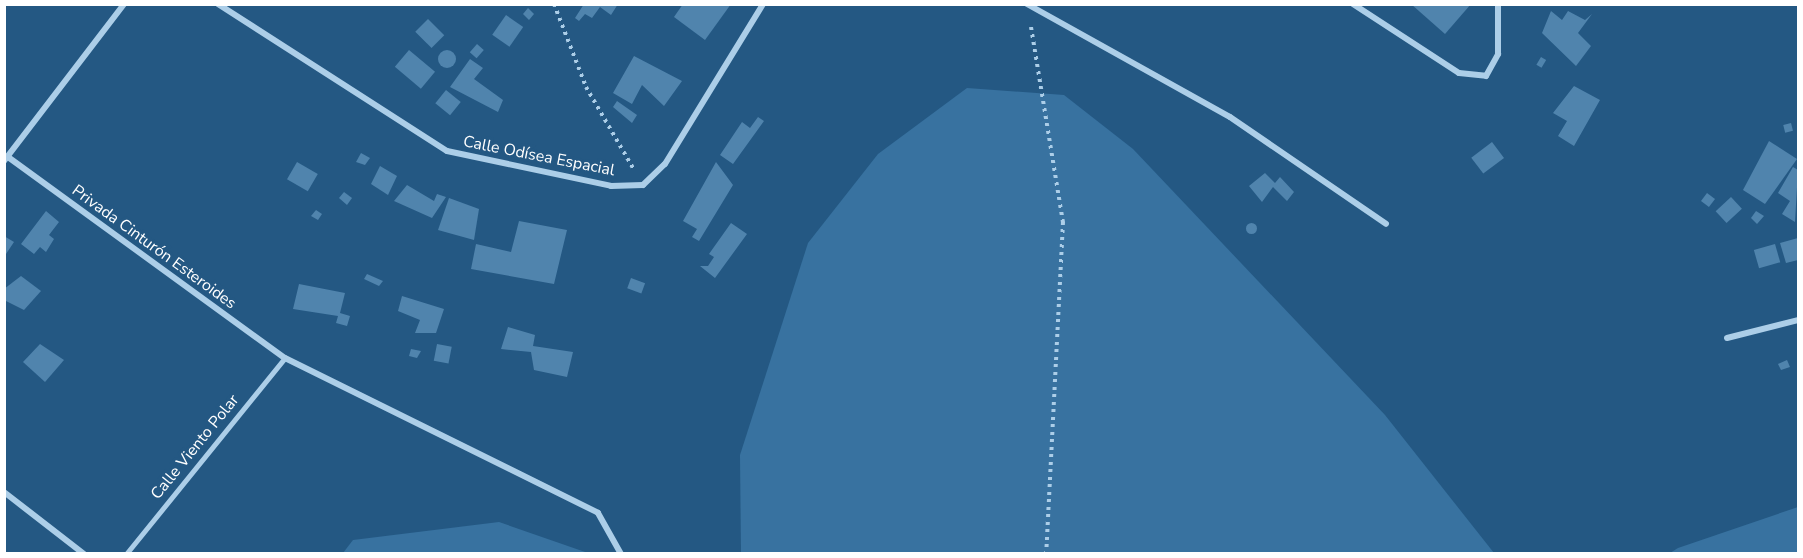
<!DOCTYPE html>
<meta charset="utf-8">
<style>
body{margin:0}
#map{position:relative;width:1803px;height:558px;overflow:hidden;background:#245883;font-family:"Nunito Sans",sans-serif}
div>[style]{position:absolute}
.green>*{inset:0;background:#3872a0}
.building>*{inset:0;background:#5084ad;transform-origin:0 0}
.round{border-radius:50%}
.path>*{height:4px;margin-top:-2px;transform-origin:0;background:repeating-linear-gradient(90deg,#accee8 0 3px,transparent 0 7.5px)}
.pedestrian>*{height:5px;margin:-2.5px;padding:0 2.5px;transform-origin:2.5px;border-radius:2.5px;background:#accee8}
.minor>*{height:6px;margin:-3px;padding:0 3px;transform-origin:3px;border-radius:3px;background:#accee8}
span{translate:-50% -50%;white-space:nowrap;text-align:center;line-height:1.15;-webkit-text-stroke:6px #245883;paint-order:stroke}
.street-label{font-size:16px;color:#fff}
.frame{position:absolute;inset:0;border:6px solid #fff;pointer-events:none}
</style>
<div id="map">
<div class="green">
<i style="clip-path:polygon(967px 88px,1064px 95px,1133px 149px,1385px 415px,1494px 553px,741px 553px,740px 455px,808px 243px,878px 154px)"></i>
<i style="clip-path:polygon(1798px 507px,1798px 553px,1670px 553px,1678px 548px)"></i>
<i style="clip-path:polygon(499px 522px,588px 553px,343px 553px,353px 540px)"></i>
</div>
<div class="building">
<i style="clip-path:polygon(584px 4px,618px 4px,611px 15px,600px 7px,592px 18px,585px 14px,579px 21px,575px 18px)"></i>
<i style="clip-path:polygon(683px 4px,731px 4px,705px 40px,674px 17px)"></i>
<i style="clip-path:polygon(1411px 4px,1471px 4px,1445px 34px)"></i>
<i style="clip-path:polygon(528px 8px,534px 14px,529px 20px,523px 14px)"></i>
<i style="clip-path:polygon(1551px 11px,1562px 20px,1568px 11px,1585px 20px,1592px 14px,1578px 33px,1591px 46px,1576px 66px,1542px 33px)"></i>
<i style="left:506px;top:15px;width:21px;height:24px;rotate:35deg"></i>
<i style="left:428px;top:19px;width:23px;height:18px;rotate:45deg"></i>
<i style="left:477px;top:44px;width:9px;height:11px;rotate:41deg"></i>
<i style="left:409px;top:50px;width:34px;height:22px;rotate:40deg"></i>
<i class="round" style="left:438px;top:50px;width:18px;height:18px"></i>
<i style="clip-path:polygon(634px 56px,682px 81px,664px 106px,642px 85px,632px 104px,613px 93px)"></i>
<i style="left:1541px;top:57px;width:6px;height:9px;rotate:31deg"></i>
<i style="clip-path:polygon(470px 59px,483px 68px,474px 79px,503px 100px,498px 112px,450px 87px)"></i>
<i style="clip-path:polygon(1574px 86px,1600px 100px,1574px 146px,1558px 136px,1567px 121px,1553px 113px)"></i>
<i style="left:446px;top:90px;width:19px;height:17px;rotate:39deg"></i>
<i style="clip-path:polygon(617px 101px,637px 115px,632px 123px,613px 107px)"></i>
<i style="clip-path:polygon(758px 117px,764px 121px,733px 164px,720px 155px,742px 122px,750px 128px)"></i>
<i style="left:1791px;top:123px;width:8px;height:8px;rotate:76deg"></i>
<i style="clip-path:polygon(1769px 141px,1797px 159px,1765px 204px,1743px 190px)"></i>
<i style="left:1492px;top:142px;width:20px;height:26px;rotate:53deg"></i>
<i style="clip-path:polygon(361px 153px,370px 158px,365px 165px,356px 162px)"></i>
<i style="left:297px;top:162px;width:24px;height:20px;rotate:30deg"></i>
<i style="clip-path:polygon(716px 162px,733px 185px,699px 241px,692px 237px,697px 229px,683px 221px)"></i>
<i style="clip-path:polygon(380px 166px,397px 176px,388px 195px,371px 184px)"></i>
<i style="clip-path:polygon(1793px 167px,1798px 170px,1795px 222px,1782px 214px,1790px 201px,1778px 193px)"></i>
<i style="clip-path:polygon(1265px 173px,1275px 183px,1280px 177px,1294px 192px,1287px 201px,1273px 187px,1262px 202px,1249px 186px)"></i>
<i style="clip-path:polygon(407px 185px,434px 201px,437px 194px,446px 197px,432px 218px,394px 201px)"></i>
<i style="clip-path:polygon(344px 192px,352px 198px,347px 205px,339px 198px)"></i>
<i style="left:1707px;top:193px;width:10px;height:10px;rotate:37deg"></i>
<i style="left:1731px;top:197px;width:16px;height:21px;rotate:47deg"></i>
<i style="clip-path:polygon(449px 198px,479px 209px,474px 240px,438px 230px)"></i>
<i style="clip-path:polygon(316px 210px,322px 214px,318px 220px,311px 216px)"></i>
<i style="clip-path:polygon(46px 211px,59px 222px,49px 235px,54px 239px,46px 252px,40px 247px,34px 254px,21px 244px)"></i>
<i style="clip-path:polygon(1756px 211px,1764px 216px,1757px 224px,1751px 218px)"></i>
<i style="clip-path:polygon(519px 221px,567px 230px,554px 284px,471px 269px,476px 244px,511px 252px)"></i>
<i class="round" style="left:1245.5px;top:222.5px;width:11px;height:11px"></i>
<i style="clip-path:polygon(731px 223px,747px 234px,715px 278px,700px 266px,708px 266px,714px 257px,709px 254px)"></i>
<i style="clip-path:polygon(4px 236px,14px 242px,4px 257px)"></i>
<i style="clip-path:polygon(1798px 238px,1798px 260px,1786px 263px,1780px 243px)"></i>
<i style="left:1775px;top:244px;width:19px;height:22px;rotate:74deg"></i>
<i style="clip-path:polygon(367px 274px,383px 281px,379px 286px,364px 279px)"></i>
<i style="clip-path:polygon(21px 276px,41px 291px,24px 310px,4px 300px,4px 289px)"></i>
<i style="left:631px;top:278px;width:15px;height:11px;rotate:20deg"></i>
<i style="clip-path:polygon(299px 284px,345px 293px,340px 313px,350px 316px,347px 326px,336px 323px,338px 316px,293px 309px)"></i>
<i style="clip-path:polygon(402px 296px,444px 309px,436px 333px,415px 333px,420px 320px,398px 311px)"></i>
<i style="clip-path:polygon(508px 327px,535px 335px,533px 346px,573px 352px,567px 377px,534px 370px,531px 352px,501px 349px)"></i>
<i style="clip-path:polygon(40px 344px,64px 360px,45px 382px,23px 362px)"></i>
<i style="left:437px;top:344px;width:15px;height:17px;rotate:11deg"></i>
<i style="clip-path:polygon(411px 349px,421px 351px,417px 358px,409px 356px)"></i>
<i style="clip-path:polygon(1787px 360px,1790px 367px,1781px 370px,1778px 364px)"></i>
</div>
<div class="path">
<i style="left:554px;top:4px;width:89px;rotate:68.9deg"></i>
<i style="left:586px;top:87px;width:94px;rotate:59.9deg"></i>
<i style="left:1031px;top:27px;width:198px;rotate:80.7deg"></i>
<i style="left:1063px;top:222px;width:332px;rotate:92.9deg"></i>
</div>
<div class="pedestrian">
<i style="left:126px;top:554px;width:252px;rotate:-51deg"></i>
</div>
<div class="minor">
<i style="left:218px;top:4px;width:272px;rotate:32.7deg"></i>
<i style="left:447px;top:151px;width:168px;rotate:12deg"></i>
<i style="left:611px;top:186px;width:32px;rotate:-2deg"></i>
<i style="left:643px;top:185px;width:30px;rotate:-44deg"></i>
<i style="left:665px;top:164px;width:188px;rotate:-58.5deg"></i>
<i style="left:1027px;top:4px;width:232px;rotate:29.1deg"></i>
<i style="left:1230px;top:117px;width:189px;rotate:34.4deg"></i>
<i style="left:1353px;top:4px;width:126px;rotate:33.1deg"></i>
<i style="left:1459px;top:73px;width:27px;rotate:6deg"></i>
<i style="left:1486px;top:76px;width:25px;rotate:-61deg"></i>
<i style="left:1498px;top:54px;width:50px;rotate:-90deg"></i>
<i style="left:8px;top:157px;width:342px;rotate:36deg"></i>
<i style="left:285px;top:358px;width:349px;rotate:26.3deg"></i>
<i style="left:598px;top:513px;width:47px;rotate:60.7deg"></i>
<i style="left:4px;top:161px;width:198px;rotate:-52.6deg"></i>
<i style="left:1727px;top:338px;width:73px;rotate:-14.2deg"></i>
<i style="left:4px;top:492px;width:101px;rotate:37.8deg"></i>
</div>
<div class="street-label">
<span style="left:539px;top:156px;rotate:11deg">Calle Odísea Espacial</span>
<span style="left:154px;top:247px;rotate:36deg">Privada Cinturón Esteroides</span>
<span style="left:195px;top:447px;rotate:-51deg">Calle Viento Polar</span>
</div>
<div class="frame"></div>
</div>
